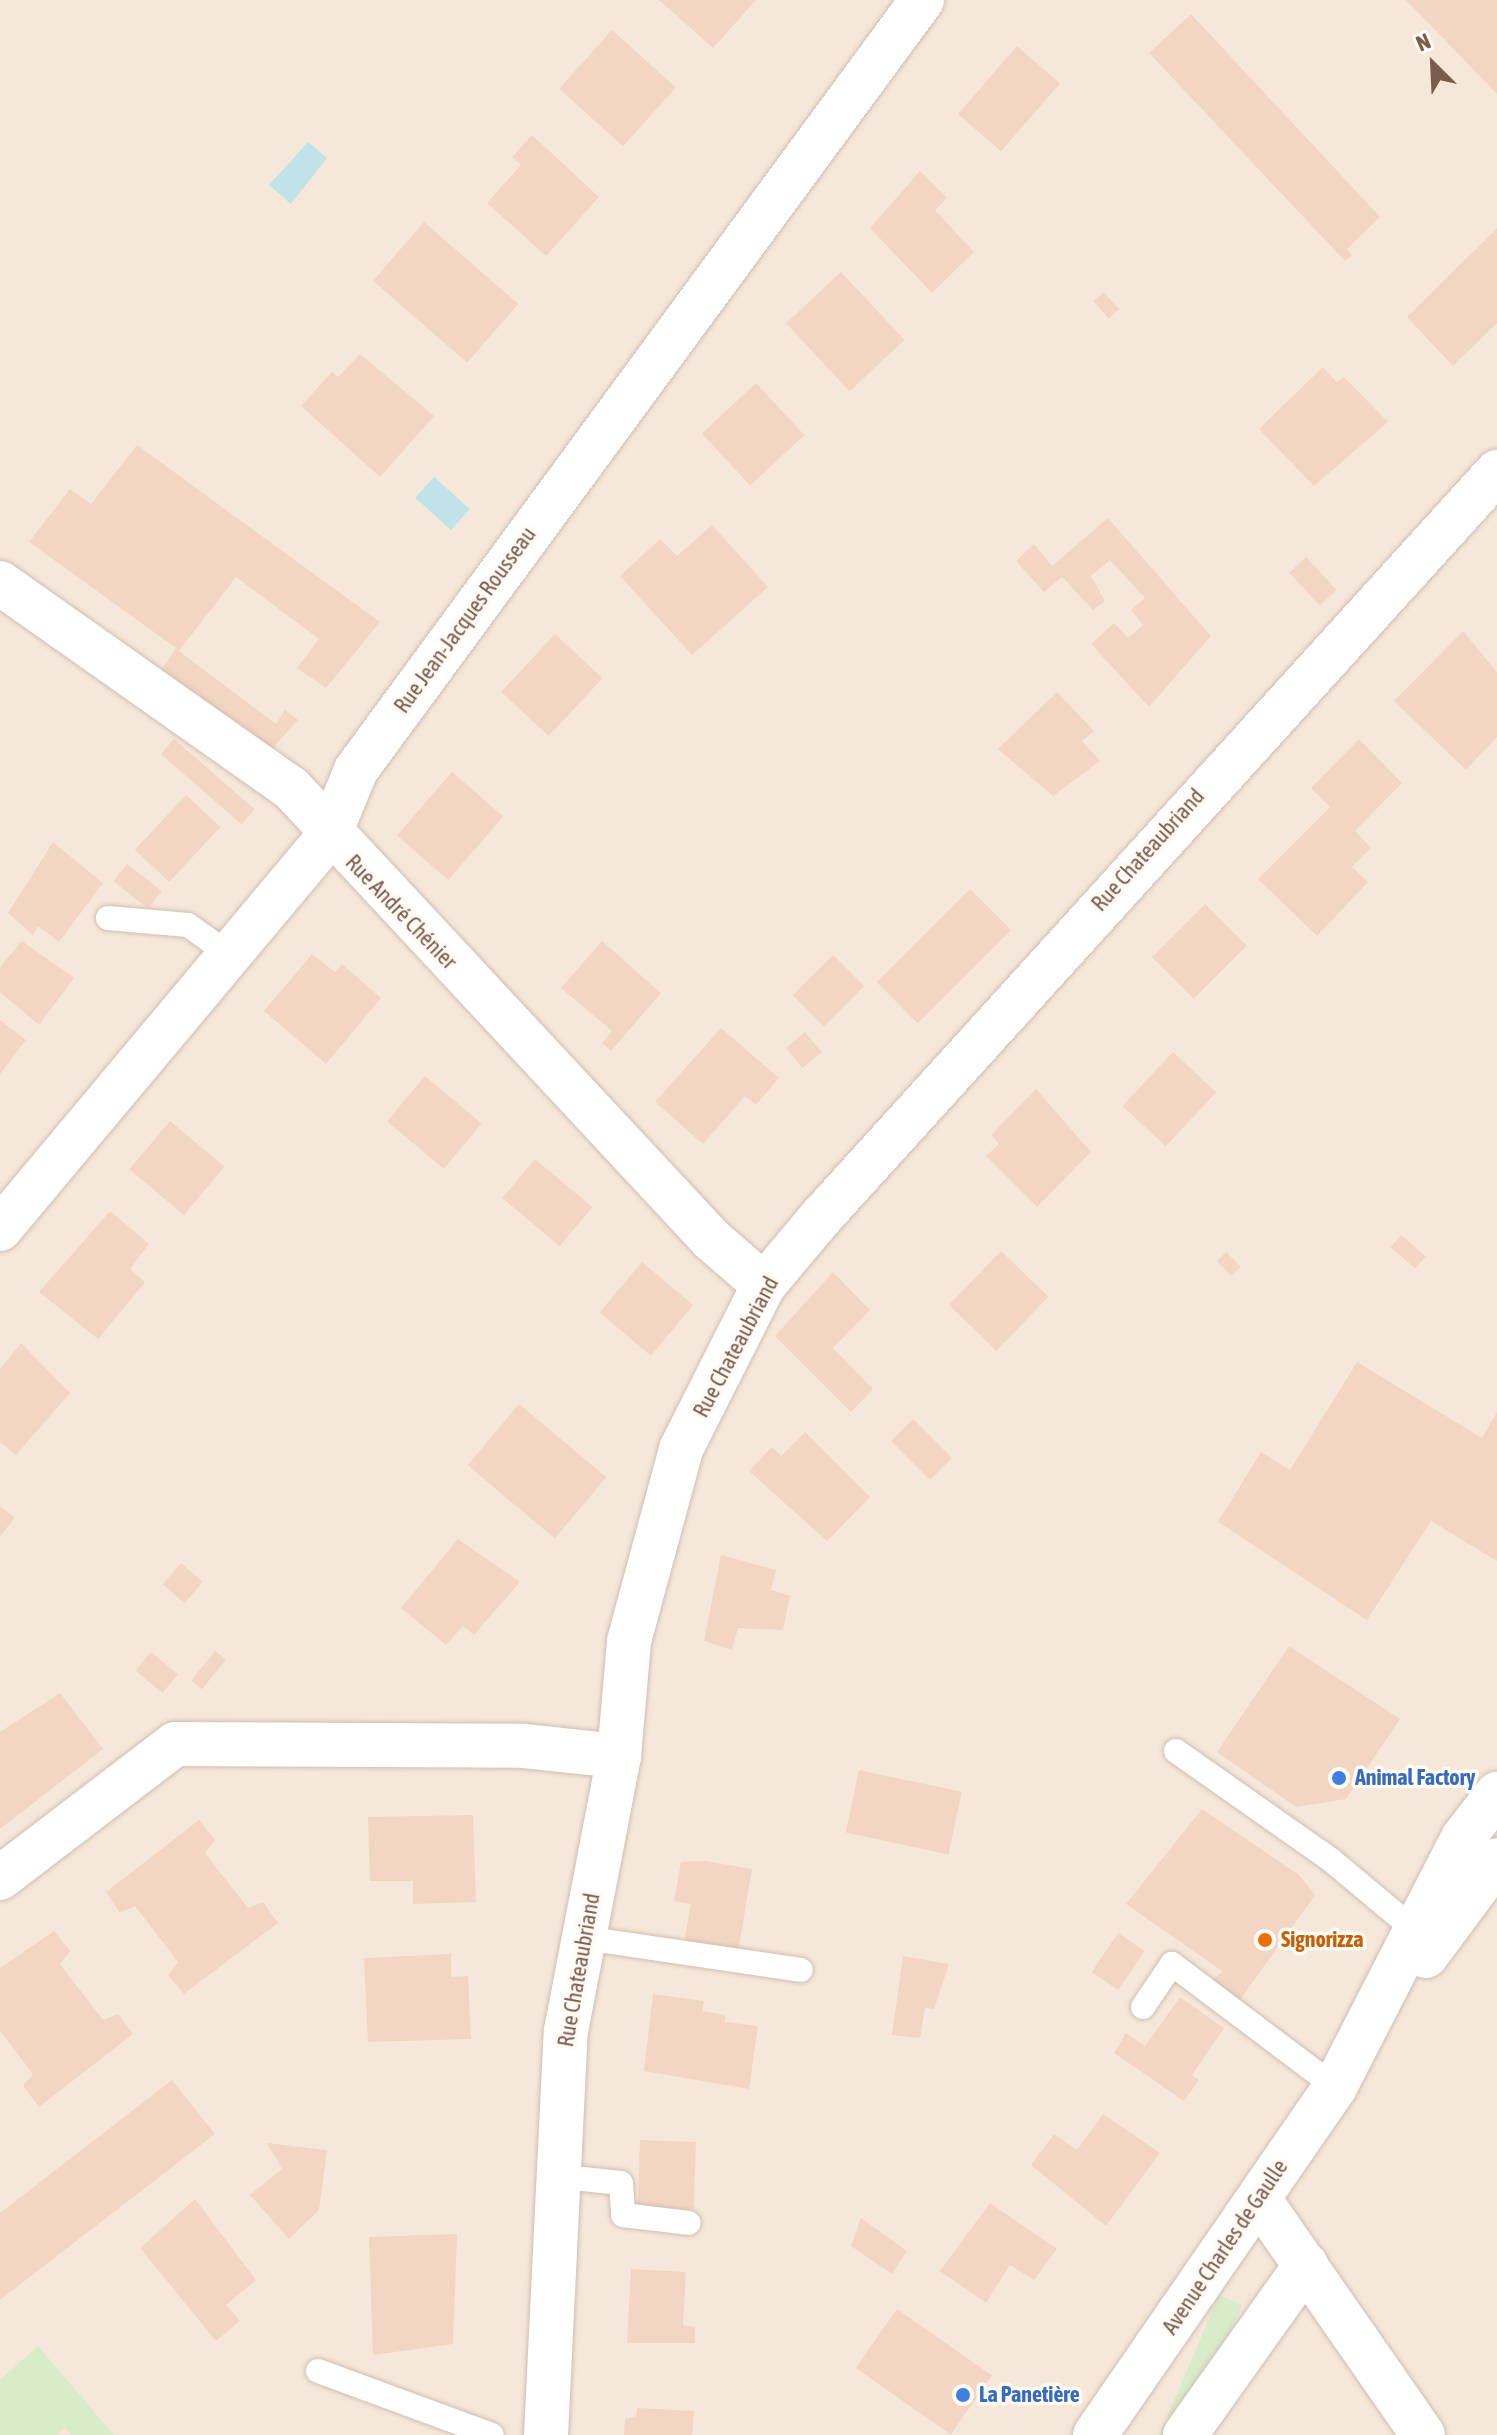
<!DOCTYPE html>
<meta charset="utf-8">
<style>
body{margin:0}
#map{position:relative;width:1497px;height:2435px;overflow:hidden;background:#fdf6ec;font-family:"Asap Condensed",sans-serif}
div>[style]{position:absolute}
.residential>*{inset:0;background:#f5e8da;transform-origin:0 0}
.green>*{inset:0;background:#d8ecc9;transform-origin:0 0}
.water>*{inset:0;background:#bfe3e8;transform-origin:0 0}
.building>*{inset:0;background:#f3d5c3;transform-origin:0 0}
.roads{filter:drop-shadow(0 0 2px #d1beb0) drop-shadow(0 0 2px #d1beb0)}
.lane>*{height:24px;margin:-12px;padding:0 12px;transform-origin:12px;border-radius:12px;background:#fff}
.street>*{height:44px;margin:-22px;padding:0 22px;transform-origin:22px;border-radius:22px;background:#fff}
.secondary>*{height:44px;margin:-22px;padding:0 22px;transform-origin:22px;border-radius:22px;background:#fff}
.dots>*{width:22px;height:22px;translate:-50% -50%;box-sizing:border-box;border:4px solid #fffaf3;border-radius:50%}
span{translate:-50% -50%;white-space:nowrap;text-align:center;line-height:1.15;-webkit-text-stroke:7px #fffaf3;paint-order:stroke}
.street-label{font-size:22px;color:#7a5c4d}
.shop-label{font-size:22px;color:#366cbe;font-weight:700}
.left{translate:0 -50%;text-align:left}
.food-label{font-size:22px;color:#c56008;font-weight:700}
.north{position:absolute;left:1393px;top:24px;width:80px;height:80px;-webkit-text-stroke:6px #fffaf3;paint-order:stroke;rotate:336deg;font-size:22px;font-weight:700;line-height:32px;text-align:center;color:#7a5c4d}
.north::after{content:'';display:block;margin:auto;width:28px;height:36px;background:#7a5c4d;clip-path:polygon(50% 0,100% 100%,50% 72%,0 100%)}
</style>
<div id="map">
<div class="residential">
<i style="left:0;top:0;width:1497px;height:2435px"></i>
</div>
<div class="green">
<i style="left:1219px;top:2295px;width:25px;height:169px;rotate:23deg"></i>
<i style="clip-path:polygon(38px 2346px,114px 2435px,71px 2435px,65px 2428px,56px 2435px,0 2435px,0 2380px)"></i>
</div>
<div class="water">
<i style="clip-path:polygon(308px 142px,327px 158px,291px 204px,269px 185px)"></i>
<i style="left:434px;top:477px;width:48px;height:28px;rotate:42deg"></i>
</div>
<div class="building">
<i style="clip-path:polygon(659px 0,756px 0,713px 48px)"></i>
<i style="clip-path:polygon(1406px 0,1497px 0,1497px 94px)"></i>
<i style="clip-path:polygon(1191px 14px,1380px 217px,1347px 249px,1352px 255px,1345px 261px,1149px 53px)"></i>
<i style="left:612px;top:30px;width:86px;height:79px;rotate:42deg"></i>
<i style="left:1017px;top:46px;width:57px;height:90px;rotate:41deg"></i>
<i style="clip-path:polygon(532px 135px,599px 197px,546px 256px,487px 203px,521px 165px,512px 157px)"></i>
<i style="clip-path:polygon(920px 171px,947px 198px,935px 210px,974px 252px,932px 293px,870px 228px)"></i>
<i style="left:424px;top:222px;width:125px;height:78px;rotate:41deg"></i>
<i style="clip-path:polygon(1497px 228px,1497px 323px,1453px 366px,1407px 317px)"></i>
<i style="left:841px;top:272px;width:93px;height:75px;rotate:47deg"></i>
<i style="left:1104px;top:292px;width:23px;height:14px;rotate:49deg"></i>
<i style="clip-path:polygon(360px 354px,434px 416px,380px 477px,301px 406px,332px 372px,338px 377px)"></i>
<i style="clip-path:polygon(1323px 367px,1337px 382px,1344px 377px,1388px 422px,1314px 486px,1259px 429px)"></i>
<i style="left:756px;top:383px;width:71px;height:74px;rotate:47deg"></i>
<i style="clip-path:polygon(137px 445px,380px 622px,326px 688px,297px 668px,319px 639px,236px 577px,179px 651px,276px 724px,285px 710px,298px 720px,271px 750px,158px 675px,176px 648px,29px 542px,70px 489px,91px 504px)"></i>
<i style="clip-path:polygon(1108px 518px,1211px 636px,1149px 707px,1091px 644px,1114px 623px,1128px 638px,1143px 625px,1131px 610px,1145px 598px,1110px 560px,1091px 576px,1105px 601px,1093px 610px,1062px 577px,1044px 592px,1016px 561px,1034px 544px,1052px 566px)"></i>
<i style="clip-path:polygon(712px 525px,768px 587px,692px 655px,620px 576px,660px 539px,677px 556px)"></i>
<i style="left:1306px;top:557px;width:45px;height:23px;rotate:47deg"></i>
<i style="clip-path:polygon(1463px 631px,1497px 672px,1497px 737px,1466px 770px,1394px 701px)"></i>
<i style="left:555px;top:634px;width:65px;height:79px;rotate:43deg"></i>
<i style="clip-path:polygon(1057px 692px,1094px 731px,1082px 741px,1100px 761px,1053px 796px,998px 749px)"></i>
<i style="left:174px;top:739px;width:107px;height:20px;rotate:41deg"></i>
<i style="clip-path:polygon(1359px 739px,1402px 783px,1355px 831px,1371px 848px,1352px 867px,1368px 882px,1317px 936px,1258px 879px,1330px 807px,1311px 788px)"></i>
<i style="left:452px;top:772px;width:68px;height:84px;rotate:41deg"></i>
<i style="left:186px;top:795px;width:47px;height:75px;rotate:43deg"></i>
<i style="clip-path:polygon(53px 842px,103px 883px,59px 942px,38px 926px,33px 935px,8px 913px)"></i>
<i style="left:127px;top:864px;width:44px;height:22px;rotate:38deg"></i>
<i style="left:970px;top:889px;width:58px;height:132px;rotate:45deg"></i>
<i style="left:1205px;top:904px;width:59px;height:75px;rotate:45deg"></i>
<i style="clip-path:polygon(22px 941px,74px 978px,39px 1025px,0 992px,0 967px)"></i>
<i style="clip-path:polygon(602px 941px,661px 993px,611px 1051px,602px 1043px,612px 1031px,561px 988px)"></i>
<i style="clip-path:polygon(312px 954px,335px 972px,342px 964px,381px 998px,326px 1064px,264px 1011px)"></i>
<i style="left:833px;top:955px;width:44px;height:57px;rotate:45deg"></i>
<i style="clip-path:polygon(0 1020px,26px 1040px,0 1074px)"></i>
<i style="clip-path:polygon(721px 1028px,779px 1078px,756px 1105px,745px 1096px,703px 1144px,655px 1102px)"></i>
<i style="left:805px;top:1032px;width:26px;height:25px;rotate:50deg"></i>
<i style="left:1173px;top:1052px;width:59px;height:74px;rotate:43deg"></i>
<i style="left:425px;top:1076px;width:74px;height:59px;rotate:40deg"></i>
<i style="clip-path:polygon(1036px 1089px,1091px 1152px,1037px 1207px,986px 1156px,999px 1144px,991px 1135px)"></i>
<i style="left:170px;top:1121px;width:71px;height:63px;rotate:40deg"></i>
<i style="left:535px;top:1159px;width:75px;height:51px;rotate:40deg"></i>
<i style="clip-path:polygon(110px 1211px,149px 1244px,130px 1269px,145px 1282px,98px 1339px,39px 1292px)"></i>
<i style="left:1401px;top:1235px;width:33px;height:16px;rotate:41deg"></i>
<i style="left:1001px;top:1251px;width:66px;height:75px;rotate:44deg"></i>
<i style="left:1226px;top:1252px;width:21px;height:13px;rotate:45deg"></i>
<i style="left:642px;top:1262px;width:67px;height:66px;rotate:40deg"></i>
<i style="clip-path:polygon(833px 1272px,870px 1310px,833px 1348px,873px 1389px,851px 1412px,775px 1336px)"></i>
<i style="clip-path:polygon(21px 1343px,70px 1393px,16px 1455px,0 1442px,0 1369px)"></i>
<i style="clip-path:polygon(1357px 1362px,1482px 1438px,1497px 1412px,1497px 1561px,1431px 1521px,1367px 1620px,1218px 1522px,1261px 1452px,1290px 1470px)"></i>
<i style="left:519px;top:1404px;width:114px;height:80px;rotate:40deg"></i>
<i style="left:913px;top:1419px;width:55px;height:31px;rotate:45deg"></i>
<i style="clip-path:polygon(805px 1432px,870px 1497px,827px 1541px,749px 1471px,772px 1447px,781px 1456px)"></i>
<i style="clip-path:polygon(0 1506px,15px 1518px,0 1536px)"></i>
<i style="clip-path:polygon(458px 1539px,520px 1582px,474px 1635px,463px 1626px,446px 1645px,401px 1608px)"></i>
<i style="clip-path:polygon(721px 1555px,776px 1570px,771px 1590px,790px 1596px,783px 1630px,738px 1628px,732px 1650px,704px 1641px)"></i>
<i style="left:181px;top:1563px;width:29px;height:28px;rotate:41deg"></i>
<i style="clip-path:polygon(1289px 1646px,1400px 1719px,1346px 1799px,1296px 1807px,1217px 1752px)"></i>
<i style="left:215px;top:1651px;width:14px;height:38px;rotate:39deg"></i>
<i style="left:151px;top:1652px;width:35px;height:24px;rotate:40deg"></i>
<i style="clip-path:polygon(60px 1693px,103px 1749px,0 1829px,0 1732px)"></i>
<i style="left:859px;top:1770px;width:105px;height:64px;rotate:12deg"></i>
<i style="clip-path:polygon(1202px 1809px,1299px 1875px,1315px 1895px,1237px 2004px,1210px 1984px,1222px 1971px,1126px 1904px)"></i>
<i style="clip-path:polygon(473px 1815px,476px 1902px,413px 1904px,413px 1881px,370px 1881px,368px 1817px)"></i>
<i style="clip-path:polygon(199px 1820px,215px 1840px,205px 1853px,248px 1908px,263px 1902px,278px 1923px,184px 1994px,168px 1975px,178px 1962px,135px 1906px,120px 1913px,106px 1892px)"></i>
<i style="clip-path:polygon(705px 1861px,752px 1869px,738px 1952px,684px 1943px,691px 1904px,674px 1901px,681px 1862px)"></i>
<i style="clip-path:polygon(54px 1931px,70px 1951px,60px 1964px,103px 2020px,118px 2014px,133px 2034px,39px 2107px,23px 2086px,33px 2074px,0 2031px,0 1968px)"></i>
<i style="left:1118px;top:1933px;width:32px;height:47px;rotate:34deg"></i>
<i style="clip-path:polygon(451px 1954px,451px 1977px,468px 1976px,471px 2039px,368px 2042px,364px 1958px)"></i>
<i style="clip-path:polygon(903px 1956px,949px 1964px,934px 2009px,925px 2008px,920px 2038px,892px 2035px)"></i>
<i style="clip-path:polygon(653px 1994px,704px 2001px,702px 2011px,725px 2015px,725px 2022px,758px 2026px,749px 2089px,644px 2071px)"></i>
<i style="clip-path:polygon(1180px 1997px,1224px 2028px,1192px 2075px,1199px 2080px,1184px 2101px,1114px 2053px,1126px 2033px,1145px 2046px)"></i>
<i style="clip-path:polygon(172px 2080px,215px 2134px,0 2300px,0 2213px)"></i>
<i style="clip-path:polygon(1103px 2114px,1160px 2153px,1106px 2226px,1031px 2165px,1054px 2134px,1077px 2150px)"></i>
<i style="left:640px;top:2140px;width:56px;height:67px;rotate:2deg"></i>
<i style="clip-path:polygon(267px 2143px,327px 2150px,319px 2210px,289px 2239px,250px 2195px,282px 2169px)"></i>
<i style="clip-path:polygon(195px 2199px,256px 2280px,226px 2305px,240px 2321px,216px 2341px,140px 2248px)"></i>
<i style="clip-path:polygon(990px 2203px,1057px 2249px,1034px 2280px,1010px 2265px,986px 2303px,940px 2271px)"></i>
<i style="clip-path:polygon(861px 2218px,907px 2251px,892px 2274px,851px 2246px)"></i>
<i style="clip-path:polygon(457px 2234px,453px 2344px,373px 2355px,369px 2237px)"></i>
<i style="clip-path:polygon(631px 2269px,686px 2272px,683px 2325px,695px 2327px,695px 2343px,627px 2343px)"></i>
<i style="left:897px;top:2309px;width:116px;height:72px;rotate:35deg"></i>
<i style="clip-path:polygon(637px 2408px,694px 2411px,692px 2435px,624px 2435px,625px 2419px,636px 2417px)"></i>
</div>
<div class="roads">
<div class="lane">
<i style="left:108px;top:918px;width:80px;rotate:5deg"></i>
<i style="left:188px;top:925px;width:52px;rotate:35.5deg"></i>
<i style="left:1176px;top:1751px;width:189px;rotate:35.1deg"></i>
<i style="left:1331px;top:1860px;width:111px;rotate:39.9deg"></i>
<i style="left:584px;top:1938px;width:219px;rotate:8.4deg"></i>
<i style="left:1143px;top:2007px;width:52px;rotate:-56deg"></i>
<i style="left:1172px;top:1964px;width:204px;rotate:37deg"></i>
<i style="left:555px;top:2176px;width:66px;rotate:6.1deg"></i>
<i style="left:621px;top:2183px;width:32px;rotate:86deg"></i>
<i style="left:623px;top:2215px;width:66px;rotate:6.9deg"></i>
<i style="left:318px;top:2371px;width:185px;rotate:20.2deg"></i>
</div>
<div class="street">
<i style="left:0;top:583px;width:356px;rotate:35.2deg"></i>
<i style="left:291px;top:788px;width:616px;rotate:47.04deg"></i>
<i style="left:711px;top:1239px;width:70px;rotate:41deg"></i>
<i style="left:0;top:1229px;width:513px;rotate:-50.07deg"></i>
<i style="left:329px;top:836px;width:71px;rotate:-67.8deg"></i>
<i style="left:356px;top:770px;width:956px;rotate:-53.68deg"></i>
<i style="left:0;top:1878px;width:220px;rotate:-37.4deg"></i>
<i style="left:175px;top:1744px;width:349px;rotate:0.3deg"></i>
<i style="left:524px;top:1746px;width:96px;rotate:6deg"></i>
<i style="left:1259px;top:2199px;width:287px;rotate:55.2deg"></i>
<i style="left:546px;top:2435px;width:404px;rotate:-87.2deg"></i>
<i style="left:566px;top:2031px;width:280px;rotate:-79.1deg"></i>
<i style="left:619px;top:1756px;width:115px;rotate:-85deg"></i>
<i style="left:629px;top:1641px;width:199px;rotate:-74.8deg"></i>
<i style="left:681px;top:1449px;width:184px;rotate:-63.2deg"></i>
<i style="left:764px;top:1285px;width:90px;rotate:-50deg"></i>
<i style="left:822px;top:1216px;width:1005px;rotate:-47.78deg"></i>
<i style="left:1185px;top:2435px;width:209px;rotate:-54.6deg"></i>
</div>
<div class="secondary">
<i style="left:1426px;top:1956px;width:119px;rotate:-53.5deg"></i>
<i style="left:1095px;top:2435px;width:423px;rotate:-55.4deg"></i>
<i style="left:1335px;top:2087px;width:280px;rotate:-62.8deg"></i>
<i style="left:1463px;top:1838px;width:56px;rotate:-52.3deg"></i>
</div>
</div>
<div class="dots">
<i style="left:1339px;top:1778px;background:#3f7fe0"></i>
<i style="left:1265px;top:1940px;background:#e8710a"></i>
<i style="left:963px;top:2395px;background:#3f7fe0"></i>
</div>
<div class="street-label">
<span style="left:465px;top:620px;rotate:-54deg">Rue Jean-Jacques Rousseau</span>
<span style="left:1148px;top:850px;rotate:-48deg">Rue Chateaubriand</span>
<span style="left:401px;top:912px;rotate:46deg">Rue André Chénier</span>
<span style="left:736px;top:1347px;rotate:-62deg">Rue Chateaubriand</span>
<span style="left:579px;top:1970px;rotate:-80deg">Rue Chateaubriand</span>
<span style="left:1225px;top:2247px;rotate:-56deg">Avenue Charles de Gaulle</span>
</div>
<div class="shop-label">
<span class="left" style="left:1355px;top:1778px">Animal Factory</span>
<span class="left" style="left:979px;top:2395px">La Panetière</span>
</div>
<div class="food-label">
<span class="left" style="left:1281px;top:1940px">Signorizza</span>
</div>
<div class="north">N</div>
</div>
